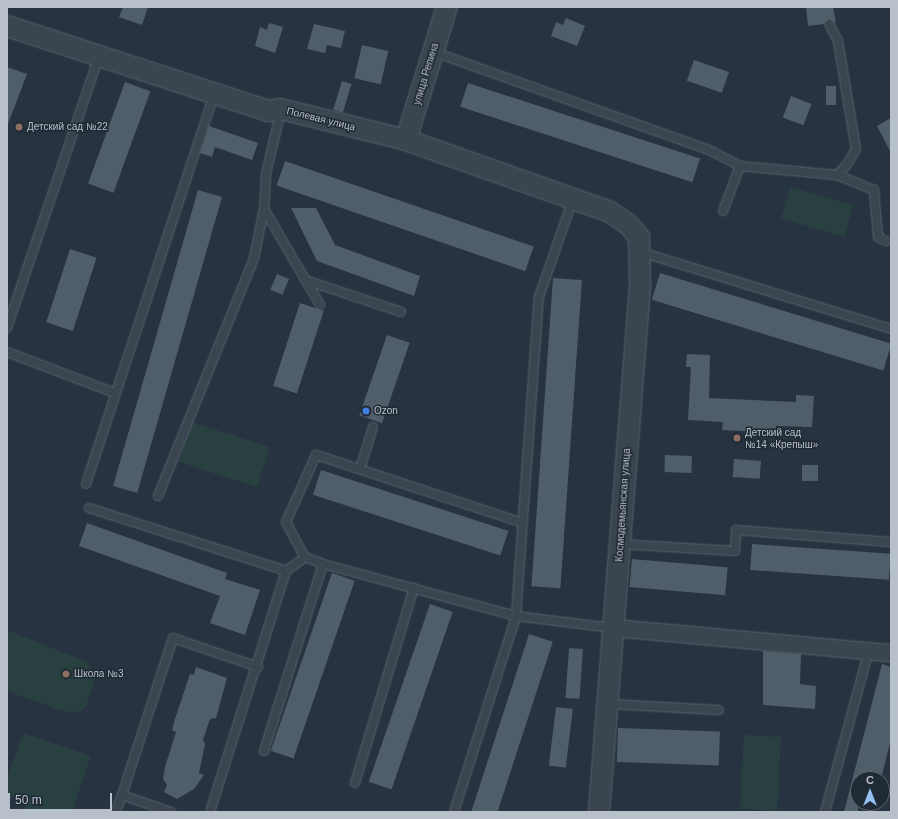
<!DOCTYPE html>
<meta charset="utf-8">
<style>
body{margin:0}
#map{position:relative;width:898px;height:819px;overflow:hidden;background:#273340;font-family:Helvetica,sans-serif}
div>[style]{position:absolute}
.green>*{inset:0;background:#294041;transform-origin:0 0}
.building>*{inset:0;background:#505e6a;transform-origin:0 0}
.roads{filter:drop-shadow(0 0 1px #59636d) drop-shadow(0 0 1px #59636d)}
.service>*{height:8px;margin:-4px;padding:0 4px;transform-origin:4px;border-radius:4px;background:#3b4550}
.minor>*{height:16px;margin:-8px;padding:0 8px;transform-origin:8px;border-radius:8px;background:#3b4550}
.tertiary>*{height:20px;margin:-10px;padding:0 10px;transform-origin:10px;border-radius:10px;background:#3b4550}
.dots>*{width:11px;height:11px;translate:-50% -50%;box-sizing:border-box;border:2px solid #202a35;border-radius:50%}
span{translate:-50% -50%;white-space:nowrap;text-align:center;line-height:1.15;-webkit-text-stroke:3px #202a35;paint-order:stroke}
.street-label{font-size:10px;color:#b8c0ca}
.poi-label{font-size:10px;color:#b8c0ca}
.left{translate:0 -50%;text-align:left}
.frame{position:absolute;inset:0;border:8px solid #b8c0ca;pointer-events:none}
.north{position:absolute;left:850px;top:771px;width:40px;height:40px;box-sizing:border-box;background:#202a35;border:1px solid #5d6671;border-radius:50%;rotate:0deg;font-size:11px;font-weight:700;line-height:16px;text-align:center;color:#b8c0ca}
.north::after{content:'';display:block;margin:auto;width:14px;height:18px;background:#94bff3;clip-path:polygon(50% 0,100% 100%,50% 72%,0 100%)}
.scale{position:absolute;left:8px;top:793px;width:104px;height:18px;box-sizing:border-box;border:2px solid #b8c0ca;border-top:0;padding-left:5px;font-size:12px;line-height:14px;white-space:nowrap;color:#b8c0ca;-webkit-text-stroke:3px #202a35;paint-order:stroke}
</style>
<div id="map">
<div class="green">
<i style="left:790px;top:187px;width:66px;height:33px;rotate:16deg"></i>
<i style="left:192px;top:422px;width:82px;height:42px;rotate:18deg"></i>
<i style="clip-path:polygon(7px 630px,87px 662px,94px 673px,94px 684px,85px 708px,76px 713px,59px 710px,7px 691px)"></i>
<i style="clip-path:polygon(23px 733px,91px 756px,72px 812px,24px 812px,27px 802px,7px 795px,7px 779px)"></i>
<i style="left:744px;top:735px;width:37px;height:74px;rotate:3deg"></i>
</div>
<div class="building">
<i style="clip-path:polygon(123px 7px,148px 7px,142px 25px,119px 17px)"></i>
<i style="clip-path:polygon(806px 7px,833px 7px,836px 23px,829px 19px,824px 24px,808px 26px)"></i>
<i style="clip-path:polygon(566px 18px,585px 26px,577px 46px,551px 36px,556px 22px,563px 25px)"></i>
<i style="clip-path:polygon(269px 23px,283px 27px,275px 53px,255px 46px,260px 27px,267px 30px)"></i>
<i style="clip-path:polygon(314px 24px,345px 31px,341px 48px,327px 45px,325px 53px,307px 49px)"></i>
<i style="left:362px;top:45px;width:27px;height:34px;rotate:13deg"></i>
<i style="left:694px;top:60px;width:37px;height:22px;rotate:19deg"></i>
<i style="clip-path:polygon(7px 67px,27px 74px,8px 124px,7px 124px)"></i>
<i style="left:342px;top:81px;width:10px;height:30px;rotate:17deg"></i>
<i style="left:125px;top:82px;width:27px;height:108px;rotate:20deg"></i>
<i style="left:468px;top:83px;width:244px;height:25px;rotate:18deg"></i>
<i style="left:826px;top:86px;width:10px;height:19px"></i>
<i style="left:791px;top:96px;width:22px;height:23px;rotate:21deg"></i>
<i style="clip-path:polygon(891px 118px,891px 153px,877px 126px)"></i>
<i style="clip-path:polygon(209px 126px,258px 143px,252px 160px,215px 147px,212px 157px,200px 153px)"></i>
<i style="left:285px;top:161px;width:263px;height:26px;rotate:19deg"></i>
<i style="left:198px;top:190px;width:25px;height:308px;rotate:16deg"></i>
<i style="clip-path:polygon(291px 208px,316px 208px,335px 245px,420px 276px,414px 296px,317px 261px)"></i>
<i style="left:70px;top:249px;width:28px;height:77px;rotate:18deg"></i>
<i style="left:660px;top:273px;width:242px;height:28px;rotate:17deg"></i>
<i style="left:277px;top:274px;width:13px;height:17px;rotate:23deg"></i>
<i style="left:553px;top:278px;width:29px;height:309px;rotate:4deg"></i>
<i style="left:300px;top:303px;width:25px;height:87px;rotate:18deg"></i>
<i style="left:387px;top:335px;width:24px;height:85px;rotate:19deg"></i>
<i style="clip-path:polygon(687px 354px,710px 355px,709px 398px,796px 402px,796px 395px,814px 396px,812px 427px,776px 426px,776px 433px,722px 430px,723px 422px,688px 420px,691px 367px,686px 367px)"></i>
<i style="left:665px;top:455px;width:27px;height:17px;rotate:2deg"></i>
<i style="left:734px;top:459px;width:27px;height:18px;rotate:4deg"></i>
<i style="left:802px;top:465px;width:16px;height:16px"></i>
<i style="left:321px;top:470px;width:197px;height:26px;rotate:18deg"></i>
<i style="clip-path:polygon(87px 523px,227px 573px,225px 579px,260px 590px,245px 635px,210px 623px,220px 596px,79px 546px)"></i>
<i style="left:752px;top:544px;width:139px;height:26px;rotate:4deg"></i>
<i style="left:632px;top:559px;width:96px;height:28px;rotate:5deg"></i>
<i style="left:332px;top:573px;width:24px;height:188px;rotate:19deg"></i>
<i style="left:430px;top:604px;width:24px;height:188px;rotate:19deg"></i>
<i style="left:529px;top:634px;width:25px;height:188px;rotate:18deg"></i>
<i style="left:569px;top:648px;width:14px;height:50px;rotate:4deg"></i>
<i style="clip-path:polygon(763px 651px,801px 654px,800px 684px,816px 686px,815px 709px,763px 705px)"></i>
<i style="clip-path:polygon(882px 664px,891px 667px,891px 739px,881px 779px,858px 779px,858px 812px,844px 812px)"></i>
<i style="clip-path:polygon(196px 667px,227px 678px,216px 718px,210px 719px,203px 740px,205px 744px,199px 773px,204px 775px,194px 789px,177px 799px,164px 792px,167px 785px,163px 779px,165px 767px,176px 732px,172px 730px,175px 719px,190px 674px,194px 675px)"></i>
<i style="left:556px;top:707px;width:17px;height:59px;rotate:7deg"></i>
<i style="left:618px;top:728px;width:102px;height:34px;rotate:2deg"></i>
</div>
<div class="roads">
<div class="service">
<i style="left:434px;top:52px;width:290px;rotate:19.6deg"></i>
<i style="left:707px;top:149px;width:37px;rotate:27deg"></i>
<i style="left:740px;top:166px;width:48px;rotate:110.7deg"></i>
<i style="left:281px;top:110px;width:66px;rotate:103.2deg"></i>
<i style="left:266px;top:174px;width:35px;rotate:93deg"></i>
<i style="left:264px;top:209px;width:111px;rotate:59.7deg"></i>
<i style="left:740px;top:166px;width:97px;rotate:5.3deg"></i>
<i style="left:837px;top:175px;width:16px;rotate:-47deg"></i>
<i style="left:848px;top:163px;width:16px;rotate:-60deg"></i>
<i style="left:856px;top:149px;width:109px;rotate:-99.5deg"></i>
<i style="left:838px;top:41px;width:19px;rotate:-118deg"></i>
<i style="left:837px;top:175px;width:40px;rotate:22deg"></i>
<i style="left:874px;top:190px;width:47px;rotate:85.1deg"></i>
<i style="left:878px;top:237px;width:9px;rotate:27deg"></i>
<i style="left:641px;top:252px;width:262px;rotate:17.1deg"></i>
<i style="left:305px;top:280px;width:101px;rotate:18.4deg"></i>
<i style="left:7px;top:328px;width:287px;rotate:-71.3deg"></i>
<i style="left:7px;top:352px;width:116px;rotate:20.8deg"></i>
<i style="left:360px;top:469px;width:44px;rotate:-72.8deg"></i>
<i style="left:86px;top:484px;width:410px;rotate:-71.8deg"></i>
<i style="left:158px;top:496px;width:257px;rotate:-68deg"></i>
<i style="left:254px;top:258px;width:50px;rotate:-78.5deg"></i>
<i style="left:89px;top:508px;width:207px;rotate:17.7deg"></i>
<i style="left:523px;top:523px;width:218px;rotate:-161.8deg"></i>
<i style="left:316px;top:455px;width:73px;rotate:114.1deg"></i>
<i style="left:286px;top:522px;width:40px;rotate:62deg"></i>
<i style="left:305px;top:557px;width:19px;rotate:21deg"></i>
<i style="left:323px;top:564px;width:200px;rotate:15.1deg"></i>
<i style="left:516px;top:616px;width:98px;rotate:7.1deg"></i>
<i style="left:620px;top:544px;width:115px;rotate:3.5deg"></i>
<i style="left:735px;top:551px;width:21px;rotate:-87deg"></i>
<i style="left:736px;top:530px;width:155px;rotate:4.4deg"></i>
<i style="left:609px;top:704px;width:110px;rotate:3.1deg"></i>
<i style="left:264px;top:751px;width:196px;rotate:-72.5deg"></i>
<i style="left:355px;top:783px;width:204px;rotate:-73.2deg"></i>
<i style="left:116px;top:812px;width:18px;rotate:-71deg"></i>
<i style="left:171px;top:812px;width:52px;rotate:-160.9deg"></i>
<i style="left:122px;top:795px;width:165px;rotate:-72deg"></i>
<i style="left:173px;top:638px;width:90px;rotate:18.8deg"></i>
<i style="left:210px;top:812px;width:253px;rotate:-72.5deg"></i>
<i style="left:286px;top:571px;width:24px;rotate:-36deg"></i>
<i style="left:454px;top:812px;width:206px;rotate:-72.4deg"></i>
<i style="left:516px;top:616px;width:320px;rotate:-85.9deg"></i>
<i style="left:539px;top:297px;width:104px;rotate:-70.9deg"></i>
<i style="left:825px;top:812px;width:168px;rotate:-74.8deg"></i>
</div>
<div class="minor">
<i style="left:614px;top:628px;width:278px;rotate:5.2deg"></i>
</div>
<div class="tertiary">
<i style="left:7px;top:26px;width:274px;rotate:18deg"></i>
<i style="left:268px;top:111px;width:13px;rotate:-9deg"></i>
<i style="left:281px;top:109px;width:129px;rotate:13.9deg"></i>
<i style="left:406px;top:140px;width:216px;rotate:19.4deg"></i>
<i style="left:610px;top:212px;width:22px;rotate:34deg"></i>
<i style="left:628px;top:224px;width:17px;rotate:50deg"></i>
<i style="left:639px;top:237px;width:49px;rotate:88.8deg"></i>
<i style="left:640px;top:286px;width:528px;rotate:94.46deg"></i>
<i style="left:406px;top:140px;width:139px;rotate:-72.9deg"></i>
</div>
</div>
<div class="dots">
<i style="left:19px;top:127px;background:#8d6e63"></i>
<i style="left:366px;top:411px;background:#3f7fe0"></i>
<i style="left:737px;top:438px;background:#8d6e63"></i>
<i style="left:66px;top:674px;background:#8d6e63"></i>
</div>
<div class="street-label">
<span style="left:426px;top:74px;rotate:-73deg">улица Репина</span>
<span style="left:321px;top:119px;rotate:14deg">Полевая улица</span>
<span style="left:623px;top:505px;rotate:-86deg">Космодемьянская улица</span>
</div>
<div class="poi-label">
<span class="left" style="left:27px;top:127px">Детский сад №22</span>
<span class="left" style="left:374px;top:411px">Ozon</span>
<span class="left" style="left:745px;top:438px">Детский сад<br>№14 «Крепыш»</span>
<span class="left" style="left:74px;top:674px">Школа №3</span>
</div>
<div class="frame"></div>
<div class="north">С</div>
<div class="scale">50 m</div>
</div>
